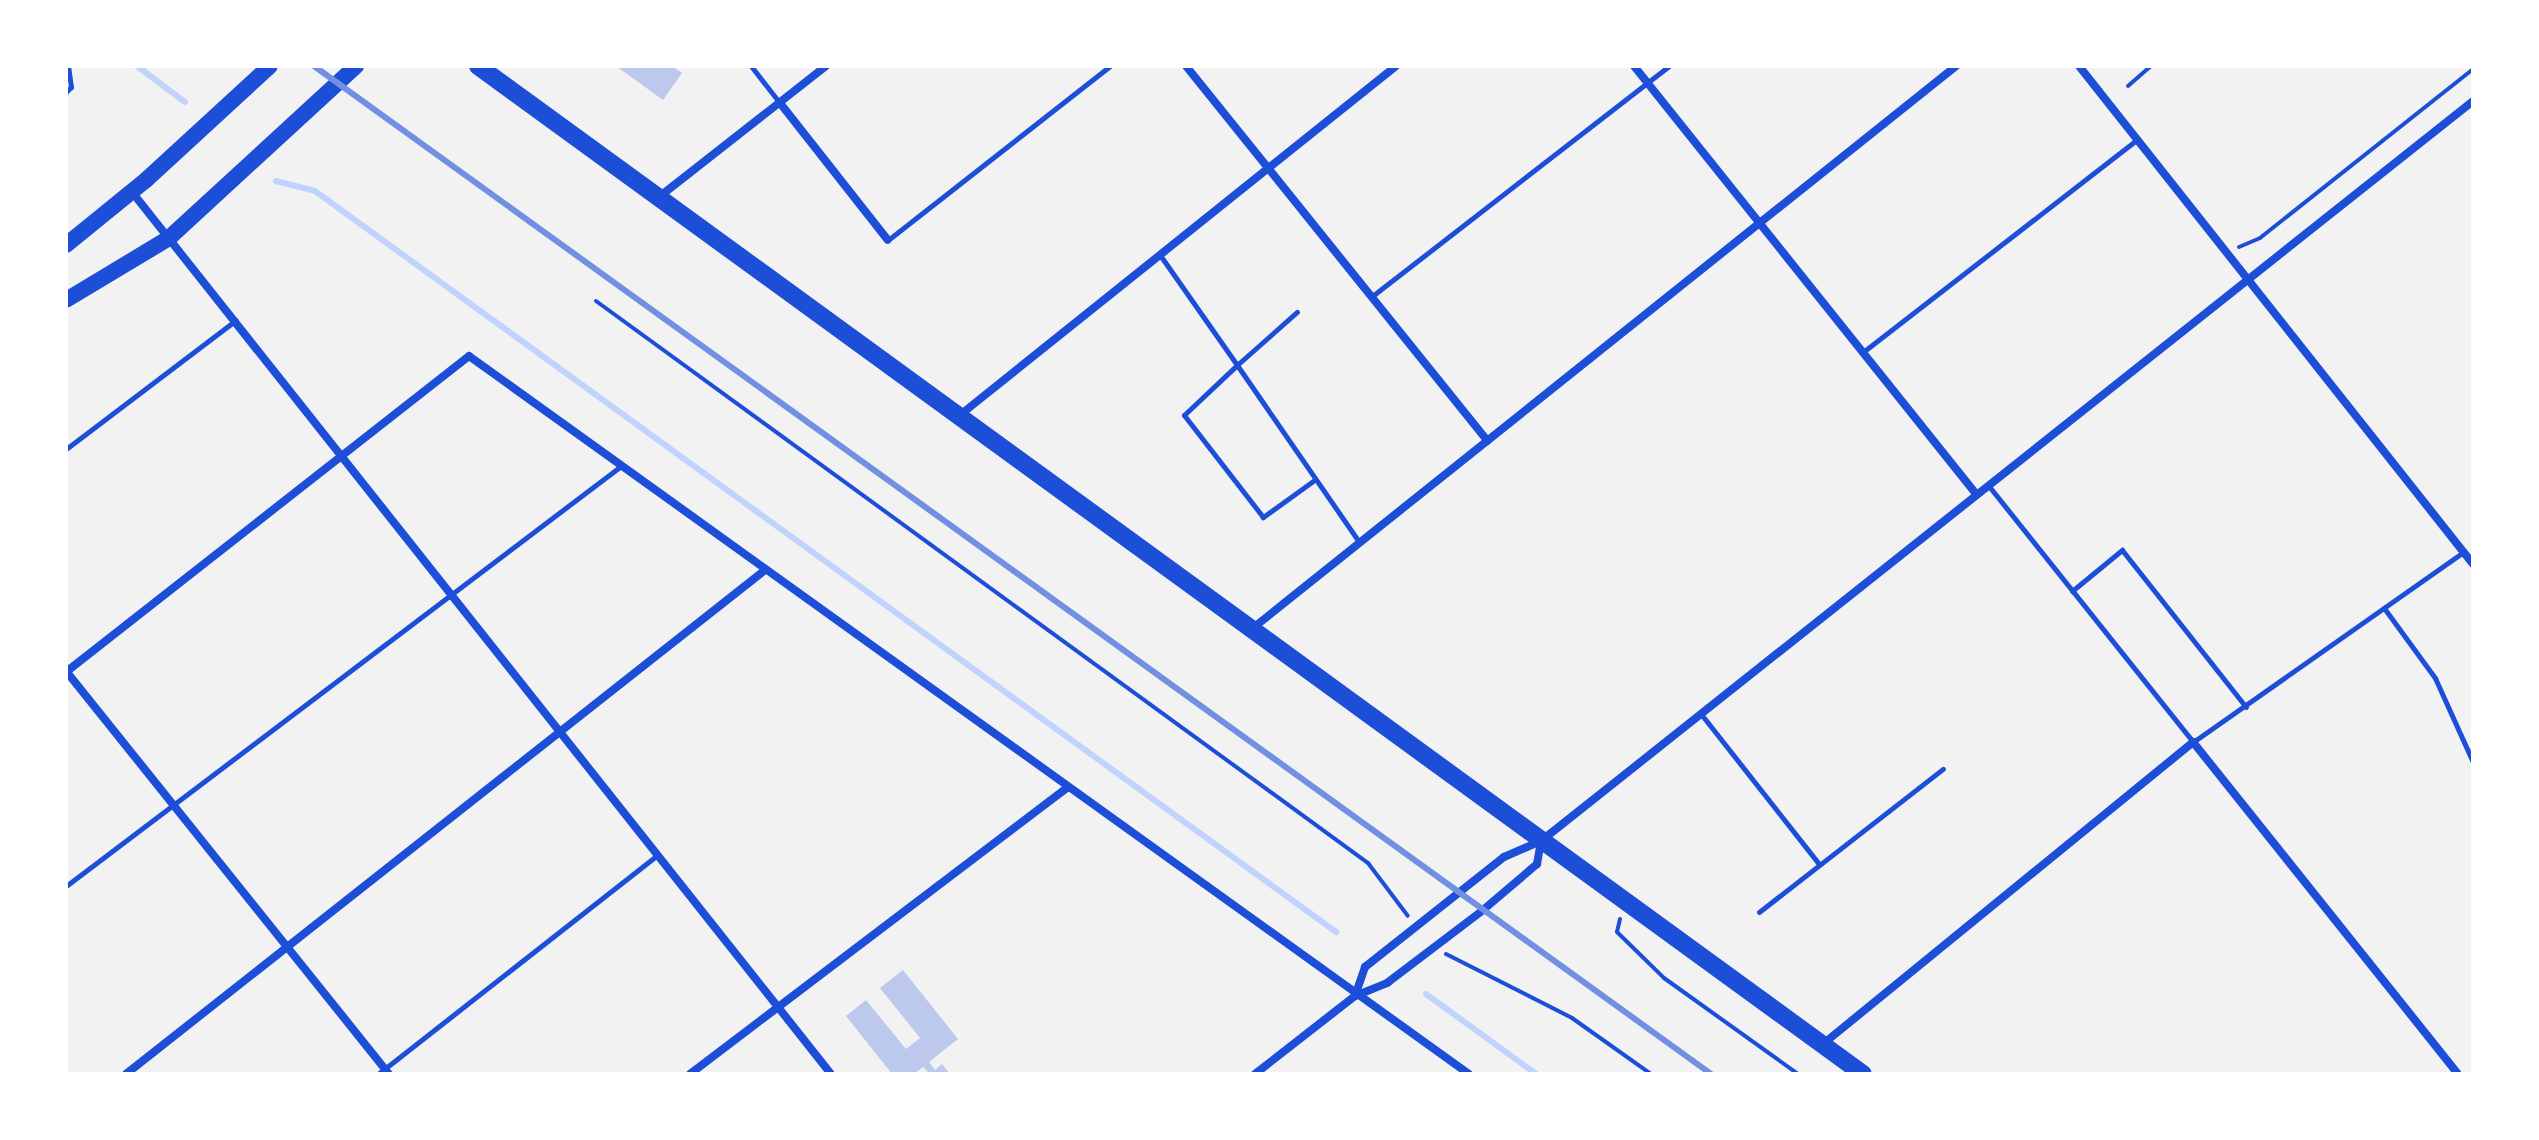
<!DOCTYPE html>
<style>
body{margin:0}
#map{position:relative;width:2539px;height:1140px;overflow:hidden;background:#f2f2f2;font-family:"PT Sans Narrow",sans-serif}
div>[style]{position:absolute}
.stream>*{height:6px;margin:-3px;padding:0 3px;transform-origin:3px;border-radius:3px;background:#bfd3fe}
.building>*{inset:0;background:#bdc9ec}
.path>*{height:4px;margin:-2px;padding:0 2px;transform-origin:2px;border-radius:2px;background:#1d4ed8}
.service>*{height:5px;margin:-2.5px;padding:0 2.5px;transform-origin:2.5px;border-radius:2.5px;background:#1d4ed8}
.minor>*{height:8px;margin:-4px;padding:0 4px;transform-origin:4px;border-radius:4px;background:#1d4ed8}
.secondary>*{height:16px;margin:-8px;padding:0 8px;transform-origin:8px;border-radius:8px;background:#1d4ed8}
.primary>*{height:18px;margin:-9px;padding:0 9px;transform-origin:9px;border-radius:9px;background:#1d4ed8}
.rail>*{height:6px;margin:-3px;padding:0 3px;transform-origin:3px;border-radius:3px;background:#7290e2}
span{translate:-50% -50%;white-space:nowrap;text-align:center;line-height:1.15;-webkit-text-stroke:8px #fff;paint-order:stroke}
.frame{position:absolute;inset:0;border:68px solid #fff;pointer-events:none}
</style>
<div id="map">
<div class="stream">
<i style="left:137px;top:66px;width:60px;rotate:36.9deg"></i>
<i style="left:276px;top:181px;width:40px;rotate:14.4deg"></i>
<i style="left:315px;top:191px;width:1262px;rotate:35.97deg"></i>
<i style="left:1426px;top:994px;width:136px;rotate:36deg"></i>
</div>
<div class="building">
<i style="clip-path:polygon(616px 66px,672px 66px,682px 73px,663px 100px)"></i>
<i style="clip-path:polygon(903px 970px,958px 1039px,929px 1062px,935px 1070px,942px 1064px,950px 1074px,930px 1074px,923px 1067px,914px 1074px,892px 1074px,846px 1016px,866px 1000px,906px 1049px,920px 1038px,880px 988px)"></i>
</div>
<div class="path">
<i style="left:2128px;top:86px;width:30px;rotate:-41deg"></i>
<i style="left:2239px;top:247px;width:23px;rotate:-23deg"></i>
<i style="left:2260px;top:238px;width:272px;rotate:-38.4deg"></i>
<i style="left:596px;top:301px;width:955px;rotate:36.05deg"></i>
<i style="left:1368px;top:863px;width:66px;rotate:53deg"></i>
<i style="left:1620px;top:919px;width:13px;rotate:103deg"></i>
<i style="left:1617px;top:932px;width:66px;rotate:44.4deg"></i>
<i style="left:1664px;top:978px;width:165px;rotate:35.6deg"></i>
<i style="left:1446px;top:954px;width:141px;rotate:26.9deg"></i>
<i style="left:1572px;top:1018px;width:97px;rotate:35.3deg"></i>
</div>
<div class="service">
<i style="left:751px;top:66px;width:46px;rotate:52.1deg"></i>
<i style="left:66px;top:92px;width:7px;rotate:-45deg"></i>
<i style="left:71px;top:87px;width:21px;rotate:-98deg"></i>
<i style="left:888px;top:240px;width:282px;rotate:-38.1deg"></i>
<i style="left:1160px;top:255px;width:134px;rotate:55deg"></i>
<i style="left:1237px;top:365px;width:80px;rotate:-41.5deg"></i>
<i style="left:1371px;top:297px;width:377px;rotate:-37.8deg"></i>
<i style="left:1863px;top:352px;width:346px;rotate:-37.8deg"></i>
<i style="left:66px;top:449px;width:213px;rotate:-37.2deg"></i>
<i style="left:1313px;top:481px;width:62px;rotate:144.2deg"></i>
<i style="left:1263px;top:517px;width:129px;rotate:-127.8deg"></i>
<i style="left:1184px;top:415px;width:73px;rotate:-43.3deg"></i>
<i style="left:1237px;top:365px;width:215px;rotate:55.4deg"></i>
<i style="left:1988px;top:485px;width:329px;rotate:51.4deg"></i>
<i style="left:2193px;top:742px;width:330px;rotate:-35.1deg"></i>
<i style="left:2072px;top:591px;width:65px;rotate:-39.4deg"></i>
<i style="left:2122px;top:550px;width:200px;rotate:51.7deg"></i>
<i style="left:2384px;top:608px;width:87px;rotate:53.9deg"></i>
<i style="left:2435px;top:678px;width:92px;rotate:65.7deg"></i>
<i style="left:1701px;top:714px;width:191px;rotate:51.8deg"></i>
<i style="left:66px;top:886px;width:696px;rotate:-37.12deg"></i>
<i style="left:1759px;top:912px;width:233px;rotate:-37.9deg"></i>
<i style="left:378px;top:1074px;width:355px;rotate:-38.1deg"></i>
</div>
<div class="minor">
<i style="left:1186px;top:66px;width:481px;rotate:51.2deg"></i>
<i style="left:1634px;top:66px;width:548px;rotate:51.37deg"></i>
<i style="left:2079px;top:66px;width:635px;rotate:51.65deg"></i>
<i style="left:780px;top:103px;width:174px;rotate:51.8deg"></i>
<i style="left:132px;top:192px;width:1125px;rotate:51.6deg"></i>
<i style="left:659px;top:197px;width:212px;rotate:-38.1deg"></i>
<i style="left:960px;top:415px;width:558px;rotate:-38.68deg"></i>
<i style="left:1253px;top:628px;width:900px;rotate:-38.64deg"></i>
<i style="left:66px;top:671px;width:516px;rotate:51.29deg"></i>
<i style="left:66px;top:672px;width:512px;rotate:-38.1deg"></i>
<i style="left:469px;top:356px;width:1231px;rotate:35.68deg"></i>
<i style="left:1355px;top:996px;width:31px;rotate:-71deg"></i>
<i style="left:1365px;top:967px;width:177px;rotate:-38.4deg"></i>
<i style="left:1504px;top:857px;width:40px;rotate:-23.4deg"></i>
<i style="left:1541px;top:841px;width:1190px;rotate:-38.45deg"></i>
<i style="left:1823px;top:1044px;width:478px;rotate:-39.2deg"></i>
<i style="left:2193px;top:742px;width:425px;rotate:51.4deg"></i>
<i style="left:126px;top:1074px;width:814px;rotate:-38.26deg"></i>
<i style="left:690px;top:1074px;width:473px;rotate:-37.2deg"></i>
<i style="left:1255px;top:1074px;width:127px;rotate:-38deg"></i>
<i style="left:1355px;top:996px;width:35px;rotate:-22deg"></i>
<i style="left:1387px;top:983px;width:121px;rotate:-37.2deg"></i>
<i style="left:1483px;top:910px;width:71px;rotate:-40.4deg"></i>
<i style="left:1537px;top:864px;width:22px;rotate:-80deg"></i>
</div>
<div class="secondary">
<i style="left:66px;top:245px;width:103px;rotate:-39.1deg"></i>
<i style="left:146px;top:180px;width:168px;rotate:-42.6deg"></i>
<i style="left:66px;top:300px;width:120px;rotate:-31deg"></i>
<i style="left:169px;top:238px;width:254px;rotate:-42.6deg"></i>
</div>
<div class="primary">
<i style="left:478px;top:66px;width:1713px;rotate:36.05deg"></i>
</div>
<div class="rail">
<i style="left:314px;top:66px;width:1723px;rotate:35.81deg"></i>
</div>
<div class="frame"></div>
</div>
